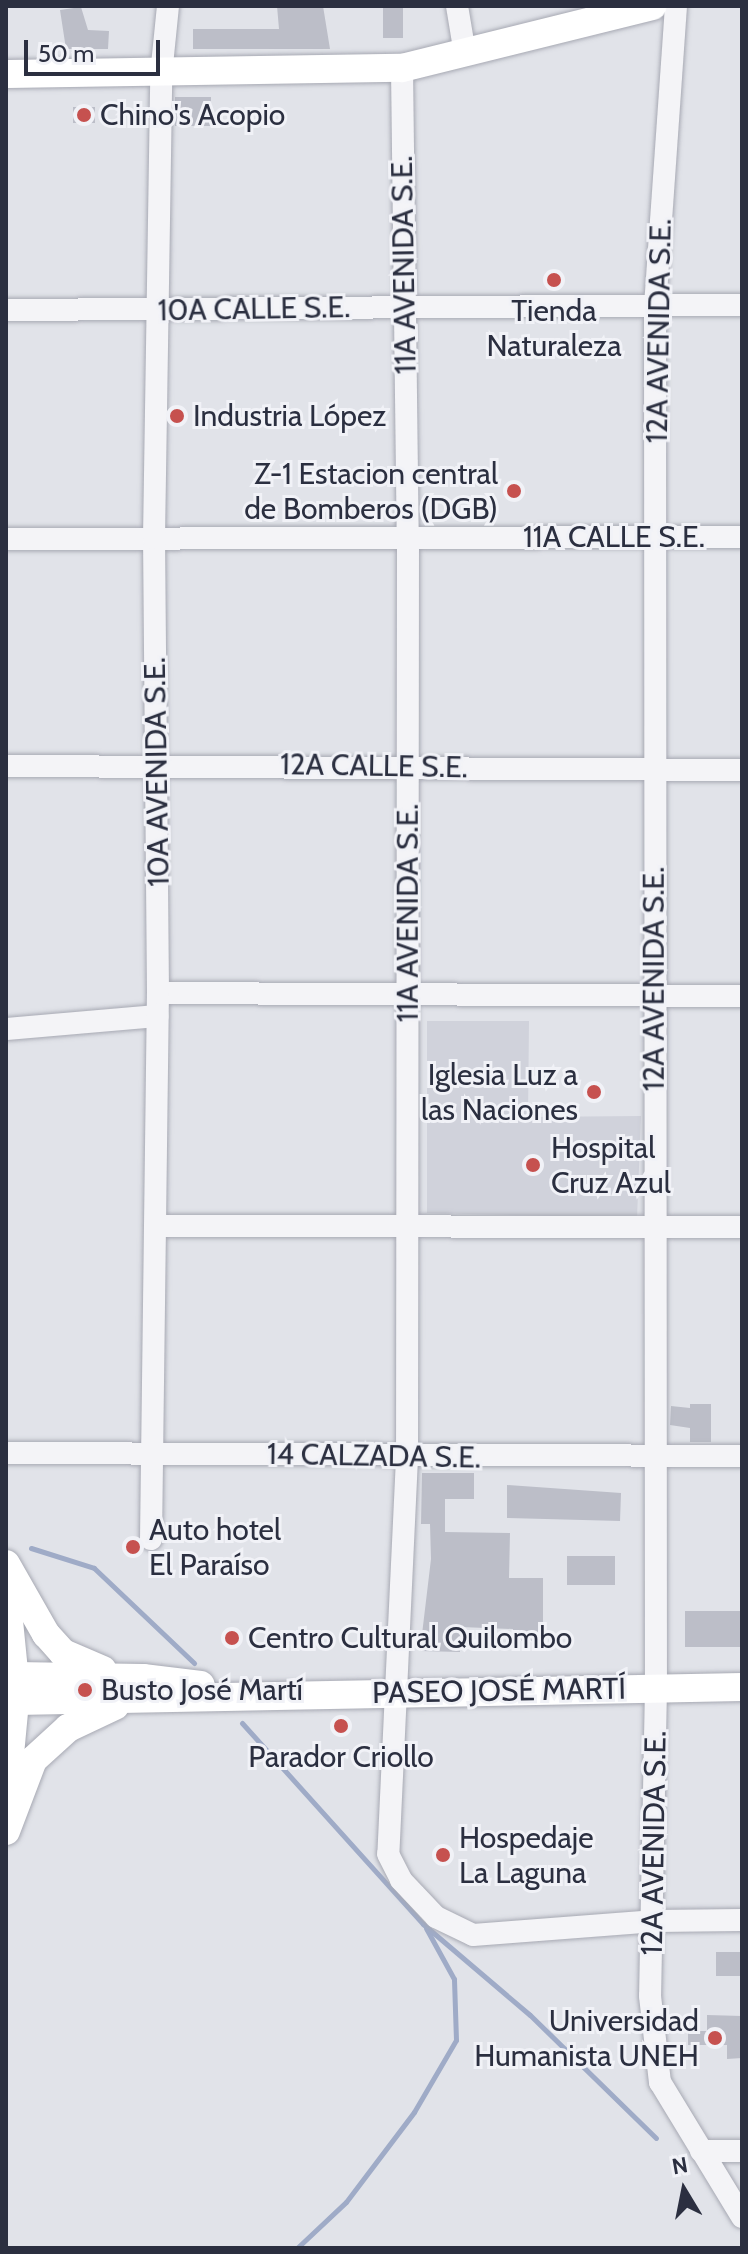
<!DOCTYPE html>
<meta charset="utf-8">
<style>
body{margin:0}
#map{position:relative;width:748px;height:2254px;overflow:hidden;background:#e1e3e9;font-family:Cabin,sans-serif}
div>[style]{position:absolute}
.built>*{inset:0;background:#d0d2db}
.stream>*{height:5px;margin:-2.5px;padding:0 2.5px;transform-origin:2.5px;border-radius:2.5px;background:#9fabc7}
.building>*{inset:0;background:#bcbec8;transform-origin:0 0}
.roads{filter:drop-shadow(0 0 2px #a7a9b3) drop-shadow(0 0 2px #a7a9b3)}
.minor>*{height:22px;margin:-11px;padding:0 11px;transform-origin:11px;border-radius:11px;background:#f4f4f7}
.major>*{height:28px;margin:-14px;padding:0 14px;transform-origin:14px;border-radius:14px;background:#fff}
.dots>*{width:22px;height:22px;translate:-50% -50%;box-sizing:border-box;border:4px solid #f1f2f7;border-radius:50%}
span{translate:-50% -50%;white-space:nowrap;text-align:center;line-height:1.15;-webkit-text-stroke:6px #f1f2f7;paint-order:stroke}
.poi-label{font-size:30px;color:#2b2f40}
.left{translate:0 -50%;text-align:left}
.right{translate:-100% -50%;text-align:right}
.street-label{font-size:30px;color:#2b2f40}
.frame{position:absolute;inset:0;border:8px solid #2b2f40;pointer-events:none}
.north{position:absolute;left:644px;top:2150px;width:80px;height:80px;-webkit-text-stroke:6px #f1f2f7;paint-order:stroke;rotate:350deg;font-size:22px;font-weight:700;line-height:32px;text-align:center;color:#2b2f40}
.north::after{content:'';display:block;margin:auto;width:28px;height:36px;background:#2b2f40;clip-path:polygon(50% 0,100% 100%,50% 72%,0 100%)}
.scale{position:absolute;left:24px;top:40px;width:136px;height:36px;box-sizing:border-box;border:4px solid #2b2f40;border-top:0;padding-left:10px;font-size:24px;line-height:28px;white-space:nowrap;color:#2b2f40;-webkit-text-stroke:6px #f1f2f7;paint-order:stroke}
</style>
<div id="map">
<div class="built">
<i style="clip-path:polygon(427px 1021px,529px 1021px,528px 1117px,641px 1116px,637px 1218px,427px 1213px)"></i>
</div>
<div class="stream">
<i style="left:31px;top:1548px;width:66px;rotate:17.6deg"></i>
<i style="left:94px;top:1568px;width:138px;rotate:43.5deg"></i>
<i style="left:242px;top:1723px;width:270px;rotate:48deg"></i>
<i style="left:423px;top:1924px;width:140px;rotate:40.4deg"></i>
<i style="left:530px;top:2015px;width:176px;rotate:44.3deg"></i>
<i style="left:297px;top:2248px;width:67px;rotate:-43.2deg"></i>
<i style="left:346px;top:2202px;width:113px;rotate:-52.9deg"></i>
<i style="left:414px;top:2112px;width:83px;rotate:-59.7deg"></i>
<i style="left:456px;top:2040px;width:61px;rotate:-91.9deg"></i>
<i style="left:454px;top:1979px;width:58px;rotate:-118.8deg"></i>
</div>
<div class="building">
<i style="clip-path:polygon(277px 6px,323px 6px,330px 49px,193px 49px,193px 29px,279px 29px)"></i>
<i style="left:383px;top:6px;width:20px;height:32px"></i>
<i style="clip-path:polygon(81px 7px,88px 30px,109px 31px,108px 49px,66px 49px,60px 10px)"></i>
<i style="left:175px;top:97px;width:36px;height:29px"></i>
<i style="left:73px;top:107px;width:22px;height:16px"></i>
<i style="clip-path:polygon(690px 1404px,711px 1404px,711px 1442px,690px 1442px,690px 1428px,670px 1425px,671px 1406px,690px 1408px)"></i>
<i style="clip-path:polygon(422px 1473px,474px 1473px,474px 1499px,445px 1499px,445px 1532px,510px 1533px,509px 1578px,543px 1578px,543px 1641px,513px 1641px,513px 1629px,461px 1627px,460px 1652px,420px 1651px,431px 1559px,430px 1524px,421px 1524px)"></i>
<i style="clip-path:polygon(507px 1485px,621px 1493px,620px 1521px,507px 1518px)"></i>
<i style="left:615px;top:1556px;width:29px;height:48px;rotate:90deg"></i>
<i style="left:742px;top:1611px;width:36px;height:57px;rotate:90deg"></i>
<i style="left:716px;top:1952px;width:26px;height:24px"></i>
<i style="clip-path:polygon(707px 2015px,742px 2016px,742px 2058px,727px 2059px,727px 2045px,688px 2045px,688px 2031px,707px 2031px)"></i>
</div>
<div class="roads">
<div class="minor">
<i style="left:457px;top:6px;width:49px;rotate:80.5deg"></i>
<i style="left:676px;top:6px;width:300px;rotate:94deg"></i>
<i style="left:655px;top:305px;width:1382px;rotate:89.96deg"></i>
<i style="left:656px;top:1687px;width:309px;rotate:91.1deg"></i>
<i style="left:650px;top:1996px;width:87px;rotate:83.4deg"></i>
<i style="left:660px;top:2082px;width:158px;rotate:58.7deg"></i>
<i style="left:402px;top:68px;width:471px;rotate:89.3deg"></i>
<i style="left:408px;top:539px;width:919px;rotate:90.06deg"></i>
<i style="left:407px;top:1458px;width:396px;rotate:92.7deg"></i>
<i style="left:388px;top:1854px;width:29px;rotate:63deg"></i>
<i style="left:401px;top:1880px;width:51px;rotate:46.6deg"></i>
<i style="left:436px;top:1917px;width:41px;rotate:25.9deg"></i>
<i style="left:473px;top:1935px;width:183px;rotate:-4.4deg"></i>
<i style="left:655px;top:1921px;width:87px;rotate:-0.7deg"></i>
<i style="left:6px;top:310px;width:736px;rotate:-0.39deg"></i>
<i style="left:6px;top:539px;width:736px;rotate:-0.16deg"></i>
<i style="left:6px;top:766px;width:736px;rotate:0.31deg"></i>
<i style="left:158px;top:993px;width:584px;rotate:0.29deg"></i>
<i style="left:6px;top:1029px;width:152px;rotate:-4.9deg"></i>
<i style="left:157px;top:1226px;width:585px;rotate:0.1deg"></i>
<i style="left:6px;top:1453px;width:736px;rotate:0.23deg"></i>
<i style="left:151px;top:1539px;width:546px;rotate:-89.27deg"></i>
<i style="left:158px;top:993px;width:455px;rotate:-90.5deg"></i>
<i style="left:154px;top:538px;width:463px;rotate:-89.1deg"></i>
<i style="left:161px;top:75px;width:69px;rotate:-84.2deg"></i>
<i style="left:701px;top:2151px;width:41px"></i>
</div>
<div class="major">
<i style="left:6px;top:74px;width:396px;rotate:-0.9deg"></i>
<i style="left:402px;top:68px;width:258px;rotate:-13.9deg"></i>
<i style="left:6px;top:1564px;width:81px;rotate:60.3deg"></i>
<i style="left:46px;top:1634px;width:25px;rotate:48deg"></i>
<i style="left:63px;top:1653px;width:43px;rotate:23deg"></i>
<i style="left:6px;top:1591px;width:100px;rotate:84.3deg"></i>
<i style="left:16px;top:1691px;width:105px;rotate:95.4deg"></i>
<i style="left:15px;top:1676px;width:128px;rotate:0.9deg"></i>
<i style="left:143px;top:1678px;width:58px;rotate:6.9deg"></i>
<i style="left:16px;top:1701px;width:726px;rotate:-1.1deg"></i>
<i style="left:6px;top:1831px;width:76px;rotate:-69.2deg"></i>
<i style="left:33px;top:1760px;width:47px;rotate:-42.4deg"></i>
<i style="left:68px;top:1728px;width:52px;rotate:-25.1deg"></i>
</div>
</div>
<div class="dots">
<i style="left:84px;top:115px;background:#c6514f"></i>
<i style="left:554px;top:280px;background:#c6514f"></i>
<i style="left:177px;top:416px;background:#c6514f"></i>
<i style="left:514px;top:491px;background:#c6514f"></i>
<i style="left:594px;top:1092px;background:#c6514f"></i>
<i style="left:533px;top:1165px;background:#c6514f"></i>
<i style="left:133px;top:1547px;background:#c6514f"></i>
<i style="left:232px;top:1638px;background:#c6514f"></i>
<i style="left:85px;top:1690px;background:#c6514f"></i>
<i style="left:341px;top:1726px;background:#c6514f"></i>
<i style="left:443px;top:1855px;background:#c6514f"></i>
<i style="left:715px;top:2038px;background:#c6514f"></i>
</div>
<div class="poi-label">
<span class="left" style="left:100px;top:115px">Chino's Acopio</span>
<span style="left:554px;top:328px">Tienda<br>Naturaleza</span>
<span class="left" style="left:193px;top:416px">Industria López</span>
<span class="right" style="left:498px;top:491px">Z-1 Estacion central<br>de Bomberos (DGB)</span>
<span class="right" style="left:578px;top:1092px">Iglesia Luz a<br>las Naciones</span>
<span class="left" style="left:551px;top:1165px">Hospital<br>Cruz Azul</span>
<span class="left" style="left:149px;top:1547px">Auto hotel<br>El Paraíso</span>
<span class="left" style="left:248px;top:1638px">Centro Cultural Quilombo</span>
<span class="left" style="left:101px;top:1690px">Busto José Martí</span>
<span style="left:341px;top:1757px">Parador Criollo</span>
<span class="left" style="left:459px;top:1855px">Hospedaje<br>La Laguna</span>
<span class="right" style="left:699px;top:2038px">Universidad<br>Humanista UNEH</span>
</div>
<div class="street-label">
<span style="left:404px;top:265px;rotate:-91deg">11A AVENIDA S.E.</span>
<span style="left:254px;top:309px;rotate:-1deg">10A CALLE S.E.</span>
<span style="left:659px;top:331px;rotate:-89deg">12A AVENIDA S.E.</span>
<span style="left:614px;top:537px">11A CALLE S.E.</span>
<span style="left:374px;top:766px;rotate:1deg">12A CALLE S.E.</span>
<span style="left:157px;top:772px;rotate:-91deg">10A AVENIDA S.E.</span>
<span style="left:408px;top:913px;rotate:-90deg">11A AVENIDA S.E.</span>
<span style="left:654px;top:979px;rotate:-90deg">12A AVENIDA S.E.</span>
<span style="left:374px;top:1456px;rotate:1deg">14 CALZADA S.E.</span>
<span style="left:499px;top:1691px;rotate:-1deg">PASEO JOSÉ MARTÍ</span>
<span style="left:654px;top:1843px;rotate:-89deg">12A AVENIDA S.E.</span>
</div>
<div class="frame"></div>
<div class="north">N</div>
<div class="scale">50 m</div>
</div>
